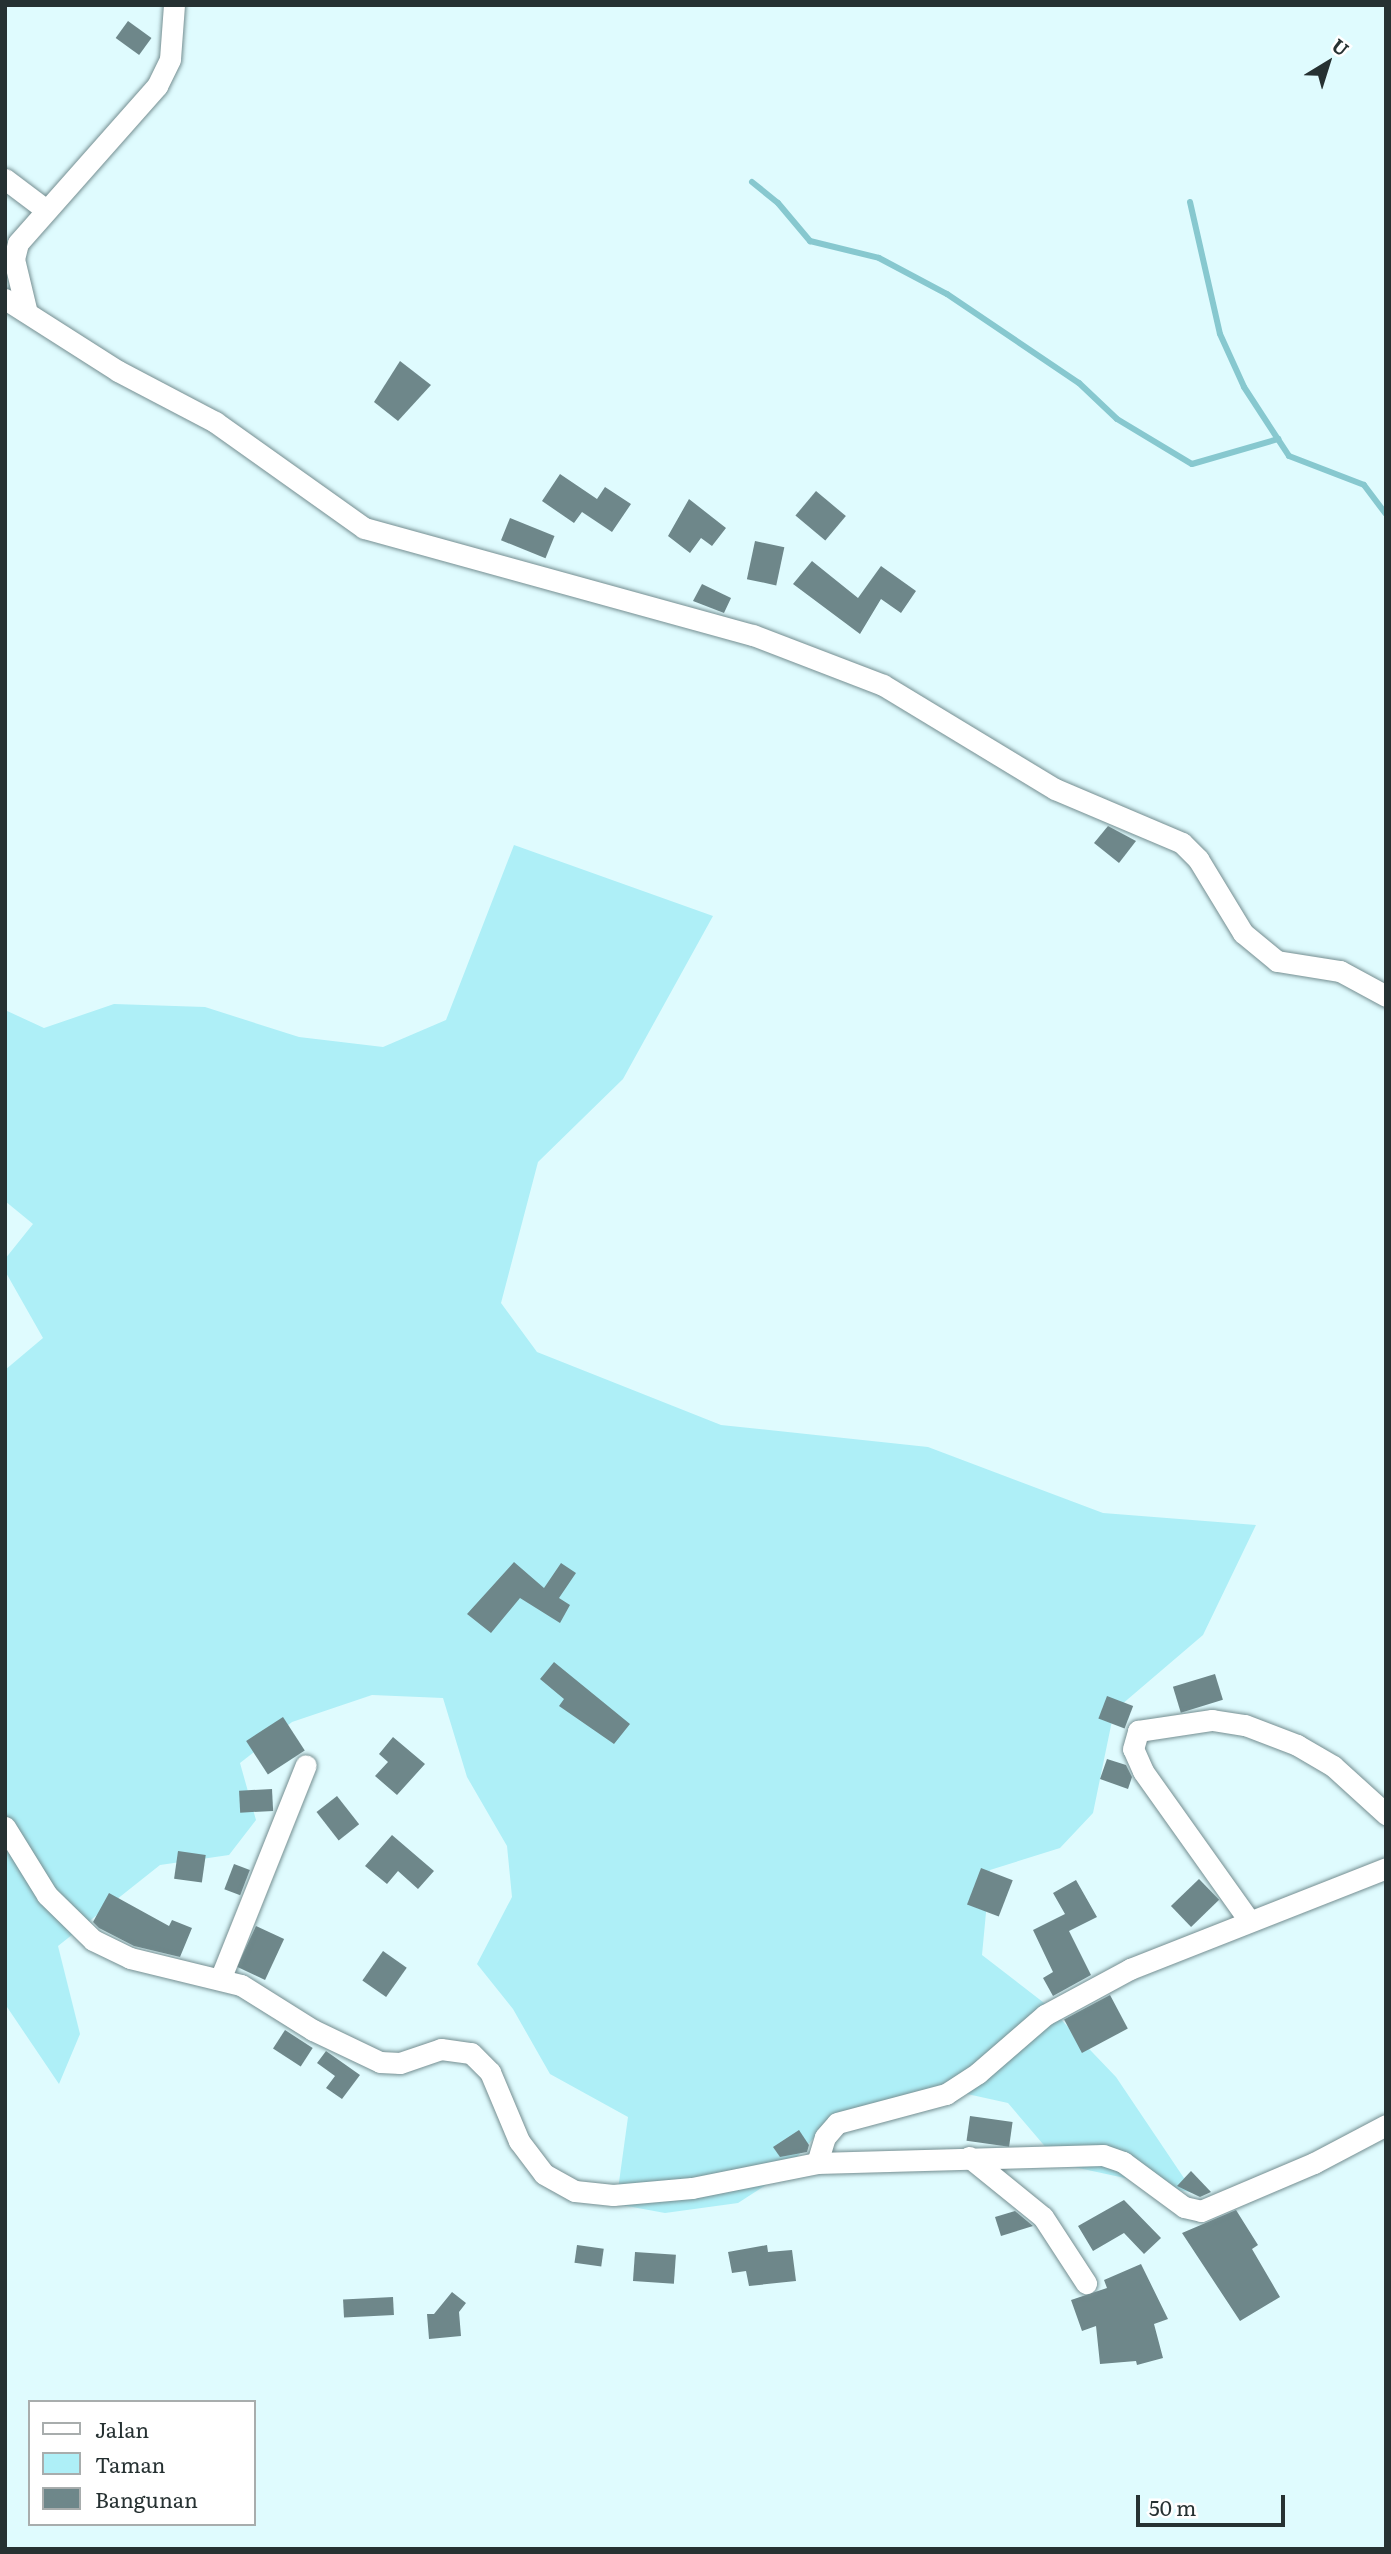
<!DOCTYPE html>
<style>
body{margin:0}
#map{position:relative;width:1391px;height:2554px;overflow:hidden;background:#dffbfe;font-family:Literata,serif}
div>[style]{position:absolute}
.green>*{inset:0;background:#aeeff7}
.stream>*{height:6px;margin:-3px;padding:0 3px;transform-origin:3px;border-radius:3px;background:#87c8cf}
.building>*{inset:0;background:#6e878a;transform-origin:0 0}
.roads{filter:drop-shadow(0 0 2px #758e91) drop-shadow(0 0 2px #758e91)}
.street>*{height:21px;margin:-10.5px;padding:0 10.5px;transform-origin:10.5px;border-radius:10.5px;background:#fff}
span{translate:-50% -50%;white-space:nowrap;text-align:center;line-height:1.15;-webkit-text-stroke:6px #fff;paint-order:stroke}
.frame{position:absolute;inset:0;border:7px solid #263132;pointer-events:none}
.legend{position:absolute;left:28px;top:2400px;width:228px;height:126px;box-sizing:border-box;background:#fff;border:2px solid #a8adad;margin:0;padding:9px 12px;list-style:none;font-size:21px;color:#263132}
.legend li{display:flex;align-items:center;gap:14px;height:35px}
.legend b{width:35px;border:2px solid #a8adad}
.north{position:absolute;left:1293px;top:28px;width:70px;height:70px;-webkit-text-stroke:5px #fff;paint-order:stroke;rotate:38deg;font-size:19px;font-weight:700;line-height:28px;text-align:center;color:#263132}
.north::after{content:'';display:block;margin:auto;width:24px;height:32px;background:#263132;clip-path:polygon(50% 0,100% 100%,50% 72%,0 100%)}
.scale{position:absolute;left:1136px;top:2495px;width:149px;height:32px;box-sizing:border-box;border:4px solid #263132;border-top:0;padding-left:9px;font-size:21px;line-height:24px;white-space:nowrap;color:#263132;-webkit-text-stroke:5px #fff;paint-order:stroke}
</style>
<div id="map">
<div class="green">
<i style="clip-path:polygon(514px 845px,713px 916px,623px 1079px,538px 1162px,501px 1303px,537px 1352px,721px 1425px,928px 1447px,1103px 1513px,1256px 1525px,1203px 1635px,1114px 1711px,1093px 1813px,1060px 1848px,990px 1870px,982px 1955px,1048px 2006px,1116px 2077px,1194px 2193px,1060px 2164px,1008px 2103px,940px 2088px,827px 2123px,780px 2176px,738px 2203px,665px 2213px,616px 2204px,628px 2117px,550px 2074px,513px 2009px,477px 1964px,512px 1897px,507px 1846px,467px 1777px,443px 1698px,372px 1695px,292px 1722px,240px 1763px,256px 1820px,229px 1855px,160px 1865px,58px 1946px,80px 2034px,59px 2084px,5px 2004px,5px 1370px,43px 1338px,5px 1271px,5px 1259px,33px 1224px,5px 1201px,5px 1010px,44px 1028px,114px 1004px,205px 1007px,299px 1037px,383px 1047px,446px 1020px)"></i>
</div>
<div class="stream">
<i style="left:752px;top:182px;width:33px;rotate:39deg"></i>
<i style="left:778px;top:203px;width:50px;rotate:49.9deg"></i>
<i style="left:810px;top:241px;width:71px;rotate:13.8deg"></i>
<i style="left:879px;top:258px;width:77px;rotate:27.9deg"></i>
<i style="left:947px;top:294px;width:159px;rotate:34deg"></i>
<i style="left:1079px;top:383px;width:52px;rotate:43.5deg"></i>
<i style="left:1117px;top:419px;width:87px;rotate:31deg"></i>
<i style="left:1192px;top:464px;width:90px;rotate:-16.2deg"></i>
<i style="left:1190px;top:202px;width:135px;rotate:77.2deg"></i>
<i style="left:1220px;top:334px;width:58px;rotate:65.6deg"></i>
<i style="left:1244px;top:387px;width:82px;rotate:56.9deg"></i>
<i style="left:1289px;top:456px;width:80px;rotate:21.1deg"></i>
<i style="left:1364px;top:485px;width:36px;rotate:53deg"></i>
</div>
<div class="building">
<i style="left:128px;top:21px;width:29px;height:21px;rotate:36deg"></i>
<i style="clip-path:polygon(400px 361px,431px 385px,398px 421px,374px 402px)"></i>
<i style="clip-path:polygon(560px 474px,597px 499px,605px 487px,631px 504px,612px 532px,582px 512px,574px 523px,542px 501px)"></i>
<i style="left:816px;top:491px;width:39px;height:32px;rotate:40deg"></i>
<i style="clip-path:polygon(689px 499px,726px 528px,712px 546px,701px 538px,690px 553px,668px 536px)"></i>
<i style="left:510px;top:518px;width:48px;height:24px;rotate:22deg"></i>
<i style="left:755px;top:541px;width:30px;height:39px;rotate:12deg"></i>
<i style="clip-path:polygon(812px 561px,858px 598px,881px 566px,916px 591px,901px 613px,881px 599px,860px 634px,793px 584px)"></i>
<i style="clip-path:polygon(702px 584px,731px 598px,724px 613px,693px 601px)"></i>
<i style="clip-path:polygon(1108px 826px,1136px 841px,1119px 863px,1094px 843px)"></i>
<i style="clip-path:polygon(514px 1562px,544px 1588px,561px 1563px,576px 1573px,559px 1598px,570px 1605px,560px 1623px,520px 1598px,491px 1633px,467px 1614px)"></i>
<i style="clip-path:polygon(554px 1662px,630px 1724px,614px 1744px,559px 1706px,564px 1699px,540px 1679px)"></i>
<i style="left:1215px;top:1674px;width:27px;height:44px;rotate:73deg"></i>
<i style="left:1107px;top:1696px;width:28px;height:24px;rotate:21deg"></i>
<i style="left:283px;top:1717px;width:40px;height:44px;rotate:57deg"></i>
<i style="clip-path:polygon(393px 1737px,425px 1764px,397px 1795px,375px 1776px,388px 1762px,379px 1754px)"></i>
<i style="clip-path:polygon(1107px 1759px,1126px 1765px,1132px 1777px,1128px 1789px,1100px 1779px)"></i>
<i style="left:272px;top:1789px;width:22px;height:33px;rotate:87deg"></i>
<i style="left:337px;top:1796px;width:36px;height:26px;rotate:52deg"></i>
<i style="clip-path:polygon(392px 1835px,434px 1871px,418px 1889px,398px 1871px,387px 1884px,365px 1866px)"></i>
<i style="left:178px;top:1851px;width:28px;height:28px;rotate:8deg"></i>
<i style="left:234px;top:1864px;width:17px;height:27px;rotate:21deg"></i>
<i style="left:981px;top:1868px;width:34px;height:39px;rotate:21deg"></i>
<i style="left:1199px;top:1879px;width:29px;height:39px;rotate:46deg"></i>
<i style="clip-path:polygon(1076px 1880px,1097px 1917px,1069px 1931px,1091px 1975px,1053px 1996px,1043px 1978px,1053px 1972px,1033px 1930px,1065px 1914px,1053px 1893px)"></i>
<i style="clip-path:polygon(109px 1893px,169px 1926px,172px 1920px,192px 1928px,180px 1957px,134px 1946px,99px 1928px,93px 1922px)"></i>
<i style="left:256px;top:1926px;width:31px;height:45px;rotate:25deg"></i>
<i style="left:383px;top:1951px;width:29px;height:36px;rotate:35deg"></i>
<i style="left:1110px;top:1995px;width:38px;height:52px;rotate:62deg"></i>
<i style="left:285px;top:2030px;width:33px;height:22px;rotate:33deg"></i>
<i style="clip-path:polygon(326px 2051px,360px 2075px,342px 2099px,326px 2088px,335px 2076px,317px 2063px)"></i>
<i style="left:970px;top:2116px;width:43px;height:25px;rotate:8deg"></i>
<i style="clip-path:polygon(799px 2130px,809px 2145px,807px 2152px,780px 2157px,773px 2147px)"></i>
<i style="clip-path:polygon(1191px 2171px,1211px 2192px,1200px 2197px,1177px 2186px)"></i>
<i style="clip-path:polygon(1124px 2200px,1161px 2238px,1144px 2254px,1124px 2233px,1093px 2251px,1078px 2226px)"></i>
<i style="clip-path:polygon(1236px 2210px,1258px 2245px,1252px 2249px,1280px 2297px,1240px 2321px,1182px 2233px)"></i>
<i style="clip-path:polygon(1015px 2211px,1033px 2226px,1001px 2236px,995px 2217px)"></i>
<i style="left:577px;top:2245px;width:27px;height:18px;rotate:8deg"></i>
<i style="clip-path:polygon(767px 2245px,768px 2252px,792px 2250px,796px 2281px,749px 2286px,746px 2271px,732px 2273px,728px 2252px)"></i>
<i style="left:635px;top:2252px;width:41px;height:29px;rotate:4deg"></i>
<i style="clip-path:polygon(1141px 2264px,1168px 2319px,1154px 2324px,1163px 2358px,1137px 2365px,1136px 2361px,1100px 2364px,1096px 2326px,1082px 2331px,1071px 2300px,1107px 2288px,1104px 2280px)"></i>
<i style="clip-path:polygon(452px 2292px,466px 2303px,459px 2312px,461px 2336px,429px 2339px,427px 2314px,434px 2314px)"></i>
<i style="left:393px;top:2297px;width:18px;height:50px;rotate:87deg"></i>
</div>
<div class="roads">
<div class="street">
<i style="left:5px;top:179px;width:50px;rotate:36.9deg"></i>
<i style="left:5px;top:299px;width:134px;rotate:32.5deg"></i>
<i style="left:118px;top:371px;width:110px;rotate:27.7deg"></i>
<i style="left:215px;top:422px;width:183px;rotate:35.4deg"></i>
<i style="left:364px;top:528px;width:403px;rotate:15.4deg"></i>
<i style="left:753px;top:635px;width:139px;rotate:21deg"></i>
<i style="left:883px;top:685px;width:201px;rotate:31.2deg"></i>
<i style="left:1055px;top:789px;width:138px;rotate:23deg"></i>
<i style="left:1182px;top:843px;width:23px;rotate:45deg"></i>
<i style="left:1198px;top:859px;width:87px;rotate:58.7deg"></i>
<i style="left:1243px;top:933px;width:44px;rotate:39.5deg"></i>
<i style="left:1277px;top:961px;width:64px;rotate:9deg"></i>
<i style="left:1340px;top:971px;width:52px;rotate:28.5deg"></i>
<i style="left:26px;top:309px;width:51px;rotate:-103.5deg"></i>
<i style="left:14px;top:259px;width:16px;rotate:-76deg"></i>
<i style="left:18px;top:243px;width:210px;rotate:-48.5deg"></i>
<i style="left:157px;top:86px;width:30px;rotate:-64deg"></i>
<i style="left:170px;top:59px;width:54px;rotate:-85.8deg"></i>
<i style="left:5px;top:1827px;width:80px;rotate:58.3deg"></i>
<i style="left:47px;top:1895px;width:64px;rotate:44.4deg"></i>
<i style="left:93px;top:1940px;width:41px;rotate:25.9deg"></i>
<i style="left:130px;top:1958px;width:114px;rotate:13.7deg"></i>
<i style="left:241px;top:1985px;width:85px;rotate:32deg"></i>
<i style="left:313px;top:2030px;width:74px;rotate:25.5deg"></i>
<i style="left:380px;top:2062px;width:20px;rotate:3deg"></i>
<i style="left:400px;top:2063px;width:43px;rotate:-18.9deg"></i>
<i style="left:441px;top:2049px;width:30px;rotate:8deg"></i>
<i style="left:471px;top:2053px;width:27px;rotate:45deg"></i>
<i style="left:490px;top:2072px;width:75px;rotate:67.2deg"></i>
<i style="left:519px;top:2141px;width:41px;rotate:52.9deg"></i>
<i style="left:544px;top:2174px;width:35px;rotate:29deg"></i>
<i style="left:575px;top:2191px;width:38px;rotate:6deg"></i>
<i style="left:613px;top:2195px;width:79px;rotate:-5.1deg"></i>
<i style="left:692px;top:2188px;width:127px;rotate:-11.3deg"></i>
<i style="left:817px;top:2163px;width:27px;rotate:-73deg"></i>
<i style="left:825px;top:2137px;width:18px;rotate:-49deg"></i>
<i style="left:837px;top:2123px;width:113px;rotate:-14.9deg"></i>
<i style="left:946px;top:2094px;width:38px;rotate:-33deg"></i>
<i style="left:978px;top:2073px;width:89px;rotate:-40.9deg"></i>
<i style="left:1045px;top:2015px;width:97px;rotate:-28.4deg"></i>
<i style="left:1130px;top:1969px;width:275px;rotate:-21.5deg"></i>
<i style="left:1248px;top:1919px;width:181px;rotate:-125.4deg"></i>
<i style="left:1143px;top:1771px;width:24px;rotate:-114deg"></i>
<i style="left:1133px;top:1749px;width:19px;rotate:-74deg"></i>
<i style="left:1138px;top:1731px;width:75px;rotate:-8.5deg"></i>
<i style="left:1212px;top:1720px;width:33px;rotate:9deg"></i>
<i style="left:1245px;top:1725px;width:56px;rotate:21deg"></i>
<i style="left:1297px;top:1745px;width:42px;rotate:30.3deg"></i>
<i style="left:1333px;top:1766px;width:72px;rotate:42.2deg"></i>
<i style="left:221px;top:1977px;width:228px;rotate:-68.2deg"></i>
<i style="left:969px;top:2157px;width:95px;rotate:39deg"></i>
<i style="left:1043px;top:2217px;width:79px;rotate:56.9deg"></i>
<i style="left:817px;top:2163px;width:286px;rotate:-1.6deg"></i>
<i style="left:1103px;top:2155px;width:21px;rotate:19deg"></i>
<i style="left:1123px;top:2162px;width:76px;rotate:36.4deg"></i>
<i style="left:1184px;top:2207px;width:17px;rotate:13deg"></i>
<i style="left:1201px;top:2211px;width:123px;rotate:-23deg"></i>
<i style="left:1314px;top:2163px;width:81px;rotate:-27.8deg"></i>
</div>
</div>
<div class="frame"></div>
<ul class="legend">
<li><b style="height:9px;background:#fff"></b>Jalan</li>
<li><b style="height:19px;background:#aeeff7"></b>Taman</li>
<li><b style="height:19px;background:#6e878a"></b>Bangunan</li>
</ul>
<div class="north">U</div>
<div class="scale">50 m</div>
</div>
